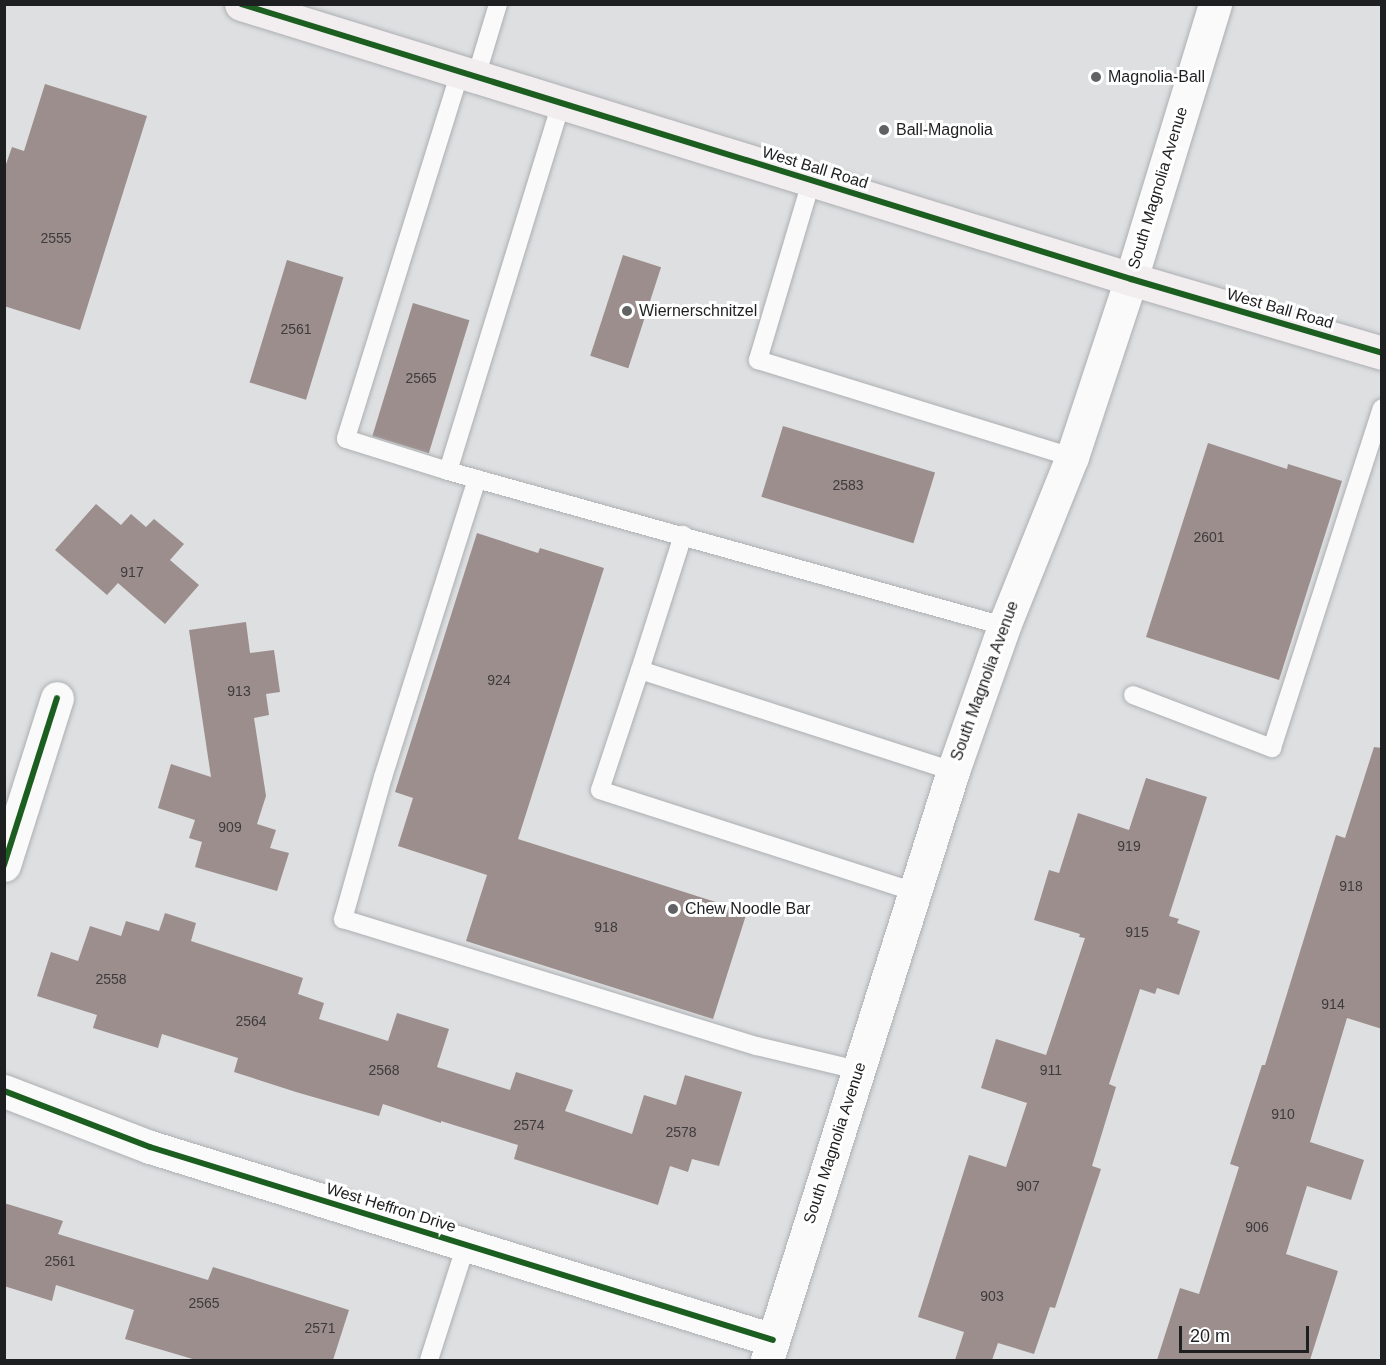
<!DOCTYPE html>
<style>
body{margin:0}
#map{position:relative;width:1386px;height:1365px;overflow:hidden;background:#dddfe1;font-family:Arial,sans-serif}
div>[style]{position:absolute}
.building>*{inset:0;background:#9c8e8d;transform-origin:0 0}
.roads{filter:drop-shadow(0 0 2px #adafb1) drop-shadow(0 0 2px #adafb1)}
.service>*{height:18px;margin:-9px;padding:0 9px;transform-origin:9px;border-radius:9px;background:#fafafa}
.minor>*{height:33px;margin:-16.5px;padding:0 16.5px;transform-origin:16.5px;border-radius:16.5px;background:#fafafa}
.secondary>*{height:33px;margin:-16.5px;padding:0 16.5px;transform-origin:16.5px;border-radius:16.5px;background:#fafafa}
.primary>*{height:33px;margin:-16.5px;padding:0 16.5px;transform-origin:16.5px;border-radius:16.5px;background:#f2edef}
.cycleway>*{height:6px;margin:-3px;padding:0 3px;transform-origin:3px;border-radius:3px;background:#1b5e20}
.dots>*{width:16px;height:16px;translate:-50% -50%;box-sizing:border-box;border:3px solid #fff;border-radius:50%}
span{translate:-50% -50%;white-space:nowrap;text-align:center;line-height:1.15;-webkit-text-stroke:6px #fff;paint-order:stroke}
.number-label{font-size:14px;color:#3e3b3c}
.number-label span{-webkit-text-stroke-width:0}
.poi-label{font-size:16px;color:#1e1f21}
.left{translate:0 -50%;text-align:left}
.street-label{font-size:16px;color:#1e1f21}
.frame{position:absolute;inset:0;border:6px solid #1e1f21;pointer-events:none}
.scale{position:absolute;left:1179px;top:1326px;width:130px;height:27px;box-sizing:border-box;border:3px solid #1e1f21;border-top:0;padding-left:8px;font-size:18px;line-height:21px;white-space:nowrap;color:#1e1f21;-webkit-text-stroke:4px #fff;paint-order:stroke}
</style>
<div id="map">
<div class="building">
<i style="clip-path:polygon(45px 84px,147px 116px,80px 330px,4px 306px,4px 170px,12px 147px,24px 151px)"></i>
<i style="left:623px;top:255px;width:40px;height:106px;rotate:18deg"></i>
<i style="left:287px;top:260px;width:59px;height:128px;rotate:17deg"></i>
<i style="left:413px;top:303px;width:59px;height:139px;rotate:17deg"></i>
<i style="left:783px;top:426px;width:159px;height:74px;rotate:17deg"></i>
<i style="clip-path:polygon(1208px 443px,1287px 469px,1288px 464px,1342px 481px,1279px 680px,1146px 637px)"></i>
<i style="clip-path:polygon(96px 504px,121px 525px,131px 514px,146px 527px,154px 519px,184px 544px,170px 560px,199px 585px,165px 624px,118px 583px,107px 595px,55px 550px)"></i>
<i style="clip-path:polygon(477px 533px,538px 553px,540px 548px,604px 568px,518px 839px,747px 912px,713px 1019px,466px 941px,487px 875px,398px 846px,413px 798px,395px 792px)"></i>
<i style="clip-path:polygon(246px 622px,250px 653px,274px 650px,280px 692px,266px 694px,269px 715px,254px 718px,266px 796px,257px 824px,276px 830px,270px 848px,289px 853px,277px 891px,195px 867px,202px 842px,189px 838px,195px 820px,158px 808px,171px 764px,211px 777px,189px 630px)"></i>
<i style="clip-path:polygon(1374px 747px,1382px 748px,1382px 1029px,1347px 1018px,1310px 1142px,1364px 1160px,1351px 1200px,1307px 1186px,1286px 1254px,1338px 1271px,1310px 1360px,1157px 1360px,1180px 1288px,1199px 1294px,1239px 1167px,1230px 1164px,1262px 1065px,1265px 1065px,1336px 835px,1345px 838px)"></i>
<i style="clip-path:polygon(1146px 778px,1207px 797px,1169px 916px,1179px 919px,1177px 923px,1200px 931px,1179px 995px,1157px 988px,1155px 994px,1140px 989px,1109px 1084px,1116px 1087px,1092px 1166px,1101px 1169px,1055px 1308px,1050px 1307px,1034px 1354px,998px 1343px,992px 1360px,955px 1360px,964px 1332px,918px 1317px,969px 1155px,1006px 1167px,1027px 1103px,981px 1088px,996px 1039px,1046px 1055px,1085px 938px,1079px 937px,1080px 934px,1034px 920px,1049px 870px,1059px 873px,1078px 813px,1129px 830px)"></i>
<i style="clip-path:polygon(165px 913px,196px 923px,191px 941px,303px 978px,298px 994px,324px 1003px,319px 1019px,388px 1041px,397px 1013px,449px 1029px,437px 1067px,510px 1090px,516px 1072px,573px 1090px,565px 1111px,632px 1134px,644px 1095px,676px 1105px,685px 1075px,742px 1092px,719px 1166px,692px 1159px,688px 1172px,670px 1166px,658px 1205px,514px 1159px,518px 1145px,441px 1121px,441px 1123px,383px 1104px,379px 1116px,296px 1092px,234px 1072px,238px 1058px,162px 1034px,158px 1048px,93px 1028px,97px 1015px,37px 996px,51px 952px,78px 961px,90px 926px,121px 936px,126px 921px,159px 931px)"></i>
<i style="clip-path:polygon(4px 1203px,63px 1221px,58px 1234px,208px 1280px,213px 1267px,349px 1310px,333px 1360px,196px 1360px,125px 1339px,134px 1310px,56px 1285px,52px 1301px,4px 1286px)"></i>
</div>
<div class="roads">
<div class="service">
<i style="left:460px;top:72px;width:384px;rotate:107.3deg"></i>
<i style="left:346px;top:439px;width:107px;rotate:17.4deg"></i>
<i style="left:448px;top:471px;width:577px;rotate:15.58deg"></i>
<i style="left:476px;top:77px;width:76px;rotate:-73.2deg"></i>
<i style="left:811px;top:182px;width:186px;rotate:106.6deg"></i>
<i style="left:758px;top:360px;width:329px;rotate:17.2deg"></i>
<i style="left:448px;top:471px;width:385px;rotate:-72.9deg"></i>
<i style="left:477px;top:479px;width:312px;rotate:107.5deg"></i>
<i style="left:383px;top:777px;width:148px;rotate:105.7deg"></i>
<i style="left:343px;top:919px;width:433px;rotate:17.1deg"></i>
<i style="left:757px;top:1046px;width:104px;rotate:13.4deg"></i>
<i style="left:640px;top:670px;width:142px;rotate:-72.3deg"></i>
<i style="left:1133px;top:695px;width:149px;rotate:20.9deg"></i>
<i style="left:1272px;top:748px;width:357px;rotate:-72.1deg"></i>
<i style="left:915px;top:892px;width:331px;rotate:-162.1deg"></i>
<i style="left:600px;top:790px;width:126px;rotate:-71.6deg"></i>
<i style="left:640px;top:670px;width:329px;rotate:17.9deg"></i>
<i style="left:429px;top:1360px;width:121px;rotate:-72.2deg"></i>
</div>
<div class="minor">
<i style="left:4px;top:865px;width:175px;rotate:-72.4deg"></i>
<i style="left:4px;top:1091px;width:156px;rotate:21deg"></i>
<i style="left:150px;top:1147px;width:652px;rotate:17.21deg"></i>
</div>
<div class="secondary">
<i style="left:767px;top:1360px;width:618px;rotate:-72.47deg"></i>
<i style="left:953px;top:771px;width:154px;rotate:-70.6deg"></i>
<i style="left:1004px;top:626px;width:182px;rotate:-68.1deg"></i>
<i style="left:1072px;top:457px;width:188px;rotate:-71.7deg"></i>
<i style="left:1131px;top:279px;width:288px;rotate:-73deg"></i>
</div>
<div class="primary">
<i style="left:241px;top:4px;width:932px;rotate:17.17deg"></i>
<i style="left:1131px;top:279px;width:262px;rotate:16.4deg"></i>
</div>
</div>
<div class="cycleway">
<i style="left:241px;top:4px;width:932px;rotate:17.17deg"></i>
<i style="left:1131px;top:279px;width:262px;rotate:16.4deg"></i>
<i style="left:4px;top:865px;width:175px;rotate:-72.4deg"></i>
<i style="left:4px;top:1091px;width:156px;rotate:21deg"></i>
<i style="left:150px;top:1147px;width:652px;rotate:17.21deg"></i>
</div>
<div class="dots">
<i style="left:1096px;top:77px;background:#616264"></i>
<i style="left:884px;top:130px;background:#616264"></i>
<i style="left:627px;top:311px;background:#616264"></i>
<i style="left:673px;top:909px;background:#616264"></i>
</div>
<div class="number-label">
<span style="left:56px;top:238px">2555</span>
<span style="left:296px;top:329px">2561</span>
<span style="left:421px;top:378px">2565</span>
<span style="left:848px;top:485px">2583</span>
<span style="left:1209px;top:537px">2601</span>
<span style="left:132px;top:572px">917</span>
<span style="left:499px;top:680px">924</span>
<span style="left:239px;top:691px">913</span>
<span style="left:230px;top:827px">909</span>
<span style="left:1129px;top:846px">919</span>
<span style="left:1351px;top:886px">918</span>
<span style="left:606px;top:927px">918</span>
<span style="left:1137px;top:932px">915</span>
<span style="left:111px;top:979px">2558</span>
<span style="left:1333px;top:1004px">914</span>
<span style="left:251px;top:1021px">2564</span>
<span style="left:384px;top:1070px">2568</span>
<span style="left:1051px;top:1070px">911</span>
<span style="left:1283px;top:1114px">910</span>
<span style="left:529px;top:1125px">2574</span>
<span style="left:681px;top:1132px">2578</span>
<span style="left:1028px;top:1186px">907</span>
<span style="left:1257px;top:1227px">906</span>
<span style="left:60px;top:1261px">2561</span>
<span style="left:992px;top:1296px">903</span>
<span style="left:204px;top:1303px">2565</span>
<span style="left:320px;top:1328px">2571</span>
</div>
<div class="poi-label">
<span class="left" style="left:1108px;top:77px">Magnolia-Ball</span>
<span class="left" style="left:896px;top:130px">Ball-Magnolia</span>
<span class="left" style="left:639px;top:311px">Wiernerschnitzel</span>
<span class="left" style="left:685px;top:909px">Chew Noodle Bar</span>
</div>
<div class="street-label">
<span style="left:815px;top:168px;rotate:17deg">West Ball Road</span>
<span style="left:1158px;top:188px;rotate:-73deg">South Magnolia Avenue</span>
<span style="left:1280px;top:309px;rotate:16deg">West Ball Road</span>
<span style="left:985px;top:681px;rotate:-70deg">South Magnolia Avenue</span>
<span style="left:835px;top:1143px;rotate:-72deg">South Magnolia Avenue</span>
<span style="left:391px;top:1208px;rotate:17deg">West Heffron Drive</span>
</div>
<div class="frame"></div>
<div class="scale">20 m</div>
</div>
